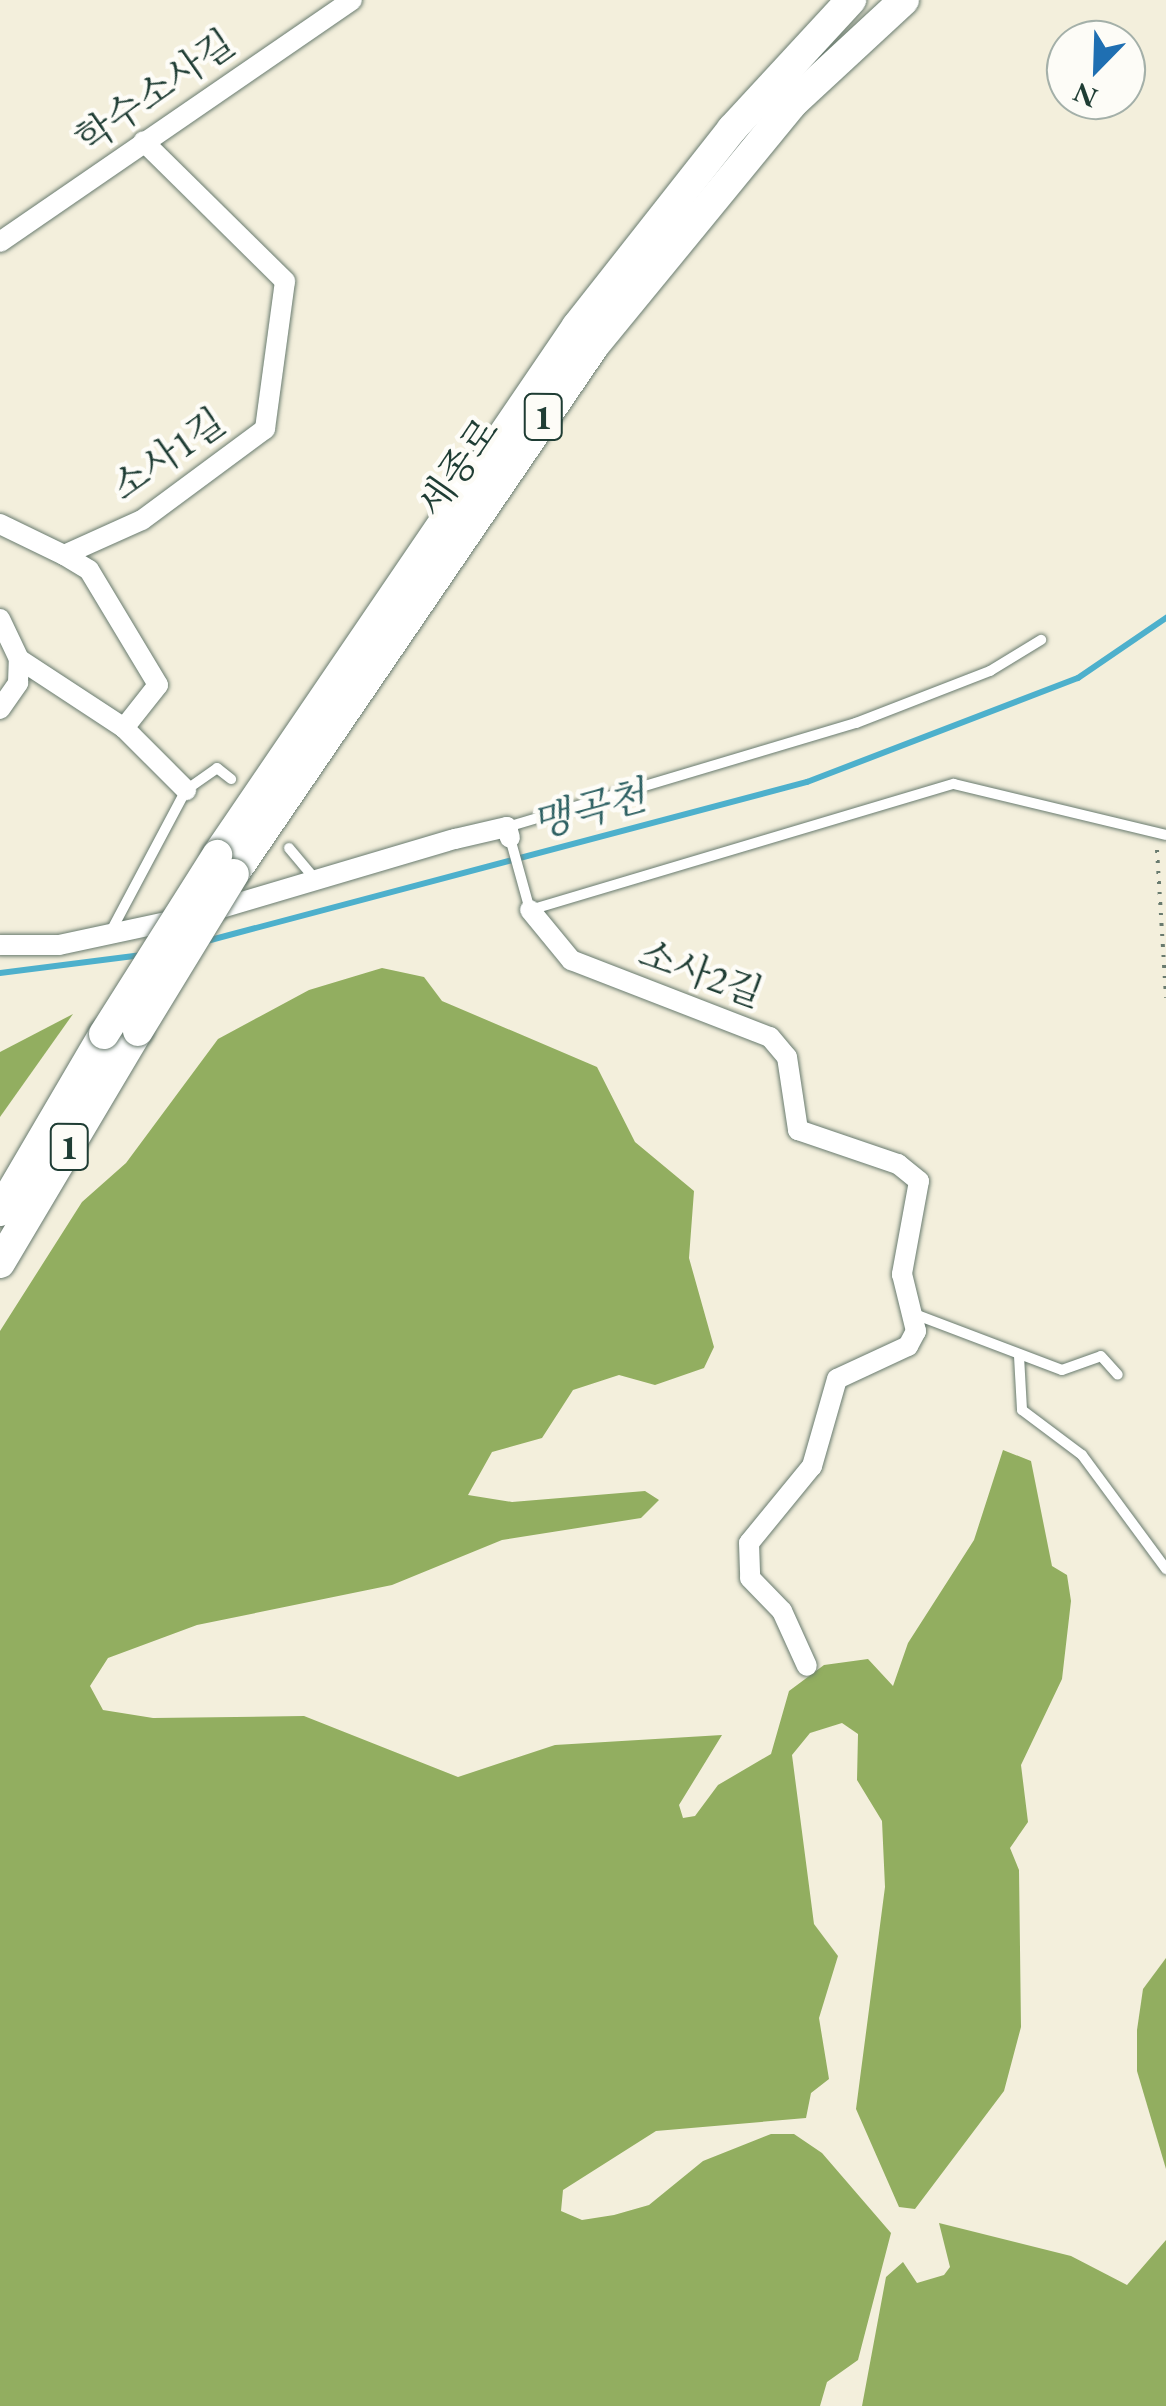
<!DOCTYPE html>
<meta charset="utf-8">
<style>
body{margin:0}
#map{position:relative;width:1166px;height:2406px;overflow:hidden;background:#f3efdc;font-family:"EB Garamond","Noto Serif KR",serif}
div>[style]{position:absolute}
.forest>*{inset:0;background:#92ae60}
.stream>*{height:6px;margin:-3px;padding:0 3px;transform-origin:3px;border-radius:3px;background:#4db0cc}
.path>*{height:4px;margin-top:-2px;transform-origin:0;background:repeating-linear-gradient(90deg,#697b6f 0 2.5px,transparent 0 10.5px)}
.roads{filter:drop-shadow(0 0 2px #697b6f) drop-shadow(0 0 2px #697b6f)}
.service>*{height:10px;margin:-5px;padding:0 5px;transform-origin:5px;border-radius:5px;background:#fff}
.minor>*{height:20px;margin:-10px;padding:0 10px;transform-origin:10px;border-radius:10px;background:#fff}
.primary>*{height:30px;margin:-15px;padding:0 15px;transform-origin:15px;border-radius:15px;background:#fff}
.bridges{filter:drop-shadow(0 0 2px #697b6f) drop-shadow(0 0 2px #697b6f)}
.primary-bridge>*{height:30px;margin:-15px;padding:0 15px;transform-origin:15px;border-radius:15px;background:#fff}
span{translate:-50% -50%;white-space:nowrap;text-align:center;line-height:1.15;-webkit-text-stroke:9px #fdfcf7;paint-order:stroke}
.shield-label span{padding:2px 8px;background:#fdfcf7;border:2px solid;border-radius:8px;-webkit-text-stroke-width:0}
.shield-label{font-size:35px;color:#1f3d34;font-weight:700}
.street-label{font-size:38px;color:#1f3d34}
.water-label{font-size:40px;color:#2d6062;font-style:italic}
.north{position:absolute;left:1046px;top:20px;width:100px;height:100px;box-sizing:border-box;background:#fdfcf7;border:2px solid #a4b0a9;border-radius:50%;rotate:203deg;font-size:28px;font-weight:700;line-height:40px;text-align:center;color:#1f3d34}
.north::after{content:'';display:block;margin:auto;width:35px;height:45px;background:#1f6fb2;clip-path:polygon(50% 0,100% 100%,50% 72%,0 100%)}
</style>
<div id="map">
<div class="forest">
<i style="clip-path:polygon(382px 968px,424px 977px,442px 1001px,597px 1067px,635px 1142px,694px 1191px,689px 1258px,714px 1347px,704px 1368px,655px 1385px,619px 1375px,573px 1390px,542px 1438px,492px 1452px,468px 1495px,512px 1502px,645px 1491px,659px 1500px,641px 1518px,502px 1540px,392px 1585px,197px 1625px,108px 1658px,90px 1686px,103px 1710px,153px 1718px,304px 1716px,458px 1777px,555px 1745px,722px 1735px,679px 1805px,683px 1818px,695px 1816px,718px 1785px,771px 1754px,789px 1691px,824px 1665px,868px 1659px,893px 1686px,908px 1643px,974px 1540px,1003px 1450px,1031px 1461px,1052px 1566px,1067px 1575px,1071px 1601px,1062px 1679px,1021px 1765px,1028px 1822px,1010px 1848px,1019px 1870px,1021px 2027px,1004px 2091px,915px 2209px,899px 2207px,856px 2109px,885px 1887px,882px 1821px,857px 1780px,858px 1734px,842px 1723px,810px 1733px,792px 1755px,814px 1924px,838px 1956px,819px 2018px,829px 2079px,811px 2093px,806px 2118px,656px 2131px,563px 2190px,561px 2211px,582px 2220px,614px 2215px,649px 2205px,703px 2161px,771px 2134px,794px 2134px,822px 2153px,891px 2233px,858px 2360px,827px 2382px,820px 2406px,0 2406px,0 1331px,82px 1202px,126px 1163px,218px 1039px,309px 990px)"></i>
<i style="clip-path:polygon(73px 1014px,0 1117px,0 1052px)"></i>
<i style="clip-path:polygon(1166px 1958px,1166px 2169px,1137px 2071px,1137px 2030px,1143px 1989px)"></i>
<i style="clip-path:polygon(939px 2223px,1071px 2256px,1127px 2285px,1166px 2240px,1166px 2406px,862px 2406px,886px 2277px,903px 2262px,917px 2283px,944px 2275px,950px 2267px)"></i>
</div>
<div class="stream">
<i style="left:203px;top:942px;width:625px;rotate:-14.84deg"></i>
<i style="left:807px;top:782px;width:290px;rotate:-21deg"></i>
<i style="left:1078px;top:678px;width:107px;rotate:-34.3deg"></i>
<i style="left:0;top:973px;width:143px;rotate:-7.2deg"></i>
</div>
<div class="path">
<i style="left:1157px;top:850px;width:148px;rotate:86.5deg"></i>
</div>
<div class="roads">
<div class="service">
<i style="left:507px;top:827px;width:364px;rotate:-16.6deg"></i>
<i style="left:856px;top:723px;width:144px;rotate:-21.2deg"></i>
<i style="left:990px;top:671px;width:60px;rotate:-31.3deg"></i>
<i style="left:510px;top:838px;width:75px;rotate:74.5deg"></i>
<i style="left:530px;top:910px;width:442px;rotate:-16.6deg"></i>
<i style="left:954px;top:784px;width:218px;rotate:13.5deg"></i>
<i style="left:289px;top:848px;width:40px;rotate:50deg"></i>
<i style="left:110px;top:933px;width:162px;rotate:-62deg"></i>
<i style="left:186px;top:790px;width:38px;rotate:-35deg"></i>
<i style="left:217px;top:768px;width:18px;rotate:38deg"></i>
<i style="left:917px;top:1315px;width:155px;rotate:20.8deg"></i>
<i style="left:1062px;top:1370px;width:41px;rotate:-19.7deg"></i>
<i style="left:1101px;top:1356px;width:25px;rotate:48deg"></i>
<i style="left:1019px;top:1356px;width:54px;rotate:86.8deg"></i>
<i style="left:1022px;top:1410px;width:75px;rotate:36.9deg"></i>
<i style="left:1082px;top:1455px;width:142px;rotate:53.6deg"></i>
</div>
<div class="minor">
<i style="left:0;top:242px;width:427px;rotate:-34.5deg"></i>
<i style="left:0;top:524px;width:71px;rotate:25.8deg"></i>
<i style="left:64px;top:555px;width:85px;rotate:-24.2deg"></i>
<i style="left:142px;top:520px;width:153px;rotate:-36.5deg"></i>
<i style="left:265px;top:429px;width:149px;rotate:-82.3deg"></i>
<i style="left:285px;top:281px;width:199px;rotate:-135.4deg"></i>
<i style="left:64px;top:555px;width:29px;rotate:31deg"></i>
<i style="left:89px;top:570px;width:134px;rotate:59deg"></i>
<i style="left:158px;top:685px;width:55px;rotate:128.3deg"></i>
<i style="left:0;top:619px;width:44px;rotate:64.6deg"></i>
<i style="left:19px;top:659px;width:126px;rotate:33.3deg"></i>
<i style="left:124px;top:728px;width:88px;rotate:45deg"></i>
<i style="left:0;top:709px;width:32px;rotate:-55deg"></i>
<i style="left:18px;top:683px;width:24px;rotate:-88deg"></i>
<i style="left:530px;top:910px;width:65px;rotate:50.6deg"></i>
<i style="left:571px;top:960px;width:213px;rotate:21.2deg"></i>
<i style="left:770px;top:1037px;width:26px;rotate:50deg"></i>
<i style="left:787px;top:1057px;width:74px;rotate:81.4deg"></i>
<i style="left:798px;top:1130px;width:106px;rotate:18.8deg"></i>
<i style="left:898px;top:1164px;width:27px;rotate:39deg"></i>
<i style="left:919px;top:1181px;width:95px;rotate:100.4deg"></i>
<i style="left:902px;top:1274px;width:59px;rotate:76.2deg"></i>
<i style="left:916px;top:1331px;width:17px;rotate:118deg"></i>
<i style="left:908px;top:1346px;width:78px;rotate:155.1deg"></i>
<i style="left:837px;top:1379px;width:91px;rotate:106deg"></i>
<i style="left:812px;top:1466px;width:99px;rotate:129.3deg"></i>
<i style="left:749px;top:1543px;width:35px;rotate:88deg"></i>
<i style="left:750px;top:1578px;width:46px;rotate:45.9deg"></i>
<i style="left:782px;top:1611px;width:60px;rotate:65.6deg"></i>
<i style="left:208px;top:912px;width:258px;rotate:-16.5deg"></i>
<i style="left:455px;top:839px;width:53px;rotate:-13deg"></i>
<i style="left:507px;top:827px;width:11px;rotate:75deg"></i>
<i style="left:0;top:945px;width:59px"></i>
<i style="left:59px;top:945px;width:124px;rotate:-12.1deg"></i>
</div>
<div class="primary">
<i style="left:217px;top:855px;width:640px;rotate:-55.76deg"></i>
<i style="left:577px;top:326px;width:251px;rotate:-51.8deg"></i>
<i style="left:732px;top:129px;width:176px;rotate:-47.3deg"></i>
<i style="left:234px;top:874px;width:639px;rotate:-55.71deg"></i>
<i style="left:594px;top:346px;width:315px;rotate:-50.7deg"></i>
<i style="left:794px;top:102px;width:150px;rotate:-42.8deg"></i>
<i style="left:0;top:1211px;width:205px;rotate:-59.6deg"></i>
<i style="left:0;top:1263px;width:270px;rotate:-59.3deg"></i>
</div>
</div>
<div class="bridges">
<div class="primary-bridge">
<i style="left:138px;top:1031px;width:184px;rotate:-58.6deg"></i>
<i style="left:104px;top:1034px;width:212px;rotate:-57.7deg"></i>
</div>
</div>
<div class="shield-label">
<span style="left:543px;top:417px">1</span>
<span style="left:69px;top:1147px">1</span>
</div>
<div class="street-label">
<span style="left:155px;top:91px;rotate:-35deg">학수소사길</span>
<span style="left:168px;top:454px;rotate:-35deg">소사1길</span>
<span style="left:458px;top:467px;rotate:-55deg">세종로</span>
<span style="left:701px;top:973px;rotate:20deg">소사2길</span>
</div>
<div class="water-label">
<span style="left:589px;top:809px;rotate:-15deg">맹곡천</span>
</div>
<div class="north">N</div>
</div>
